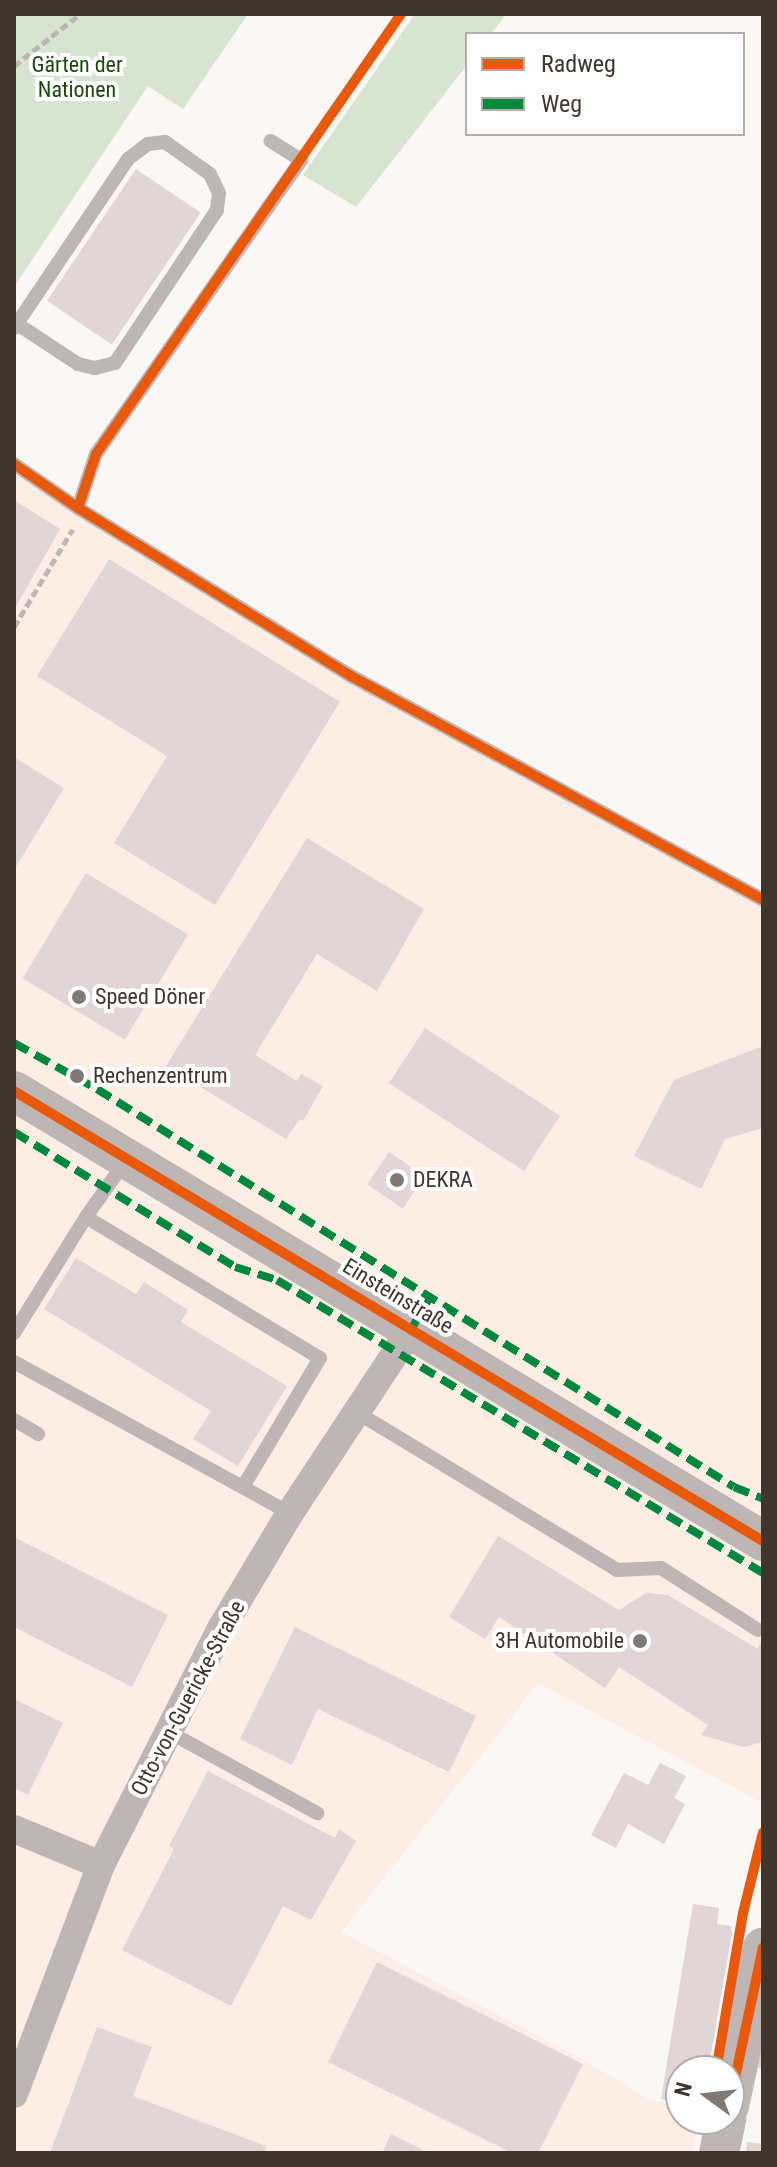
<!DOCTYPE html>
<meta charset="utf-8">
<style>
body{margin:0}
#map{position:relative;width:777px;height:2167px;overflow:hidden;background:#faf7f4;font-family:"Roboto Condensed",sans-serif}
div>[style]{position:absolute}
.built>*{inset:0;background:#fceee5}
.green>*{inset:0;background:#d7e4d1}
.building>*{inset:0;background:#e1d5d8;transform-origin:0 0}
.path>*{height:5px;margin-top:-2.5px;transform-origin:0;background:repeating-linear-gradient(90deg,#bcb6b4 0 8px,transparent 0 12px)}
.lane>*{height:14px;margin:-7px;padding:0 7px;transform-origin:7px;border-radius:7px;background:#beb6b5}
.street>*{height:28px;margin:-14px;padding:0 14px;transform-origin:14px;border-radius:14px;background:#beb6b5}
.secondary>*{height:40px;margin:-20px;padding:0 20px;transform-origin:20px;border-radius:20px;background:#beb6b4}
.quiet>*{height:8px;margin-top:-4px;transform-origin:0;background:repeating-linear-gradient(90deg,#00873e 0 16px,transparent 0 24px)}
.cycleway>*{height:10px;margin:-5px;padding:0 5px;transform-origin:5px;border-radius:5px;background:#e8590c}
.dots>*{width:22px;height:22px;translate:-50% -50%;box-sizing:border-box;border:4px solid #fff;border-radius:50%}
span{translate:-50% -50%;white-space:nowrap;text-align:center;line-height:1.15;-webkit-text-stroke:8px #fff;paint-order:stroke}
.park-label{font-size:22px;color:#1b480b}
.poi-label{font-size:22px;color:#40352d}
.left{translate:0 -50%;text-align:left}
.right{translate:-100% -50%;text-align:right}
.street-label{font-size:22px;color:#40352d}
.frame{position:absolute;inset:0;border:16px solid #40352d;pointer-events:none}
.legend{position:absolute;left:465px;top:32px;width:280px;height:104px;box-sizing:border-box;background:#fff;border:2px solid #b3aeab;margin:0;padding:10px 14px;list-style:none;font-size:24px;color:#40352d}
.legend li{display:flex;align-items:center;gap:16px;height:40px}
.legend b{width:40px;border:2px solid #b3aeab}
.north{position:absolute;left:665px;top:2055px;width:80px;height:80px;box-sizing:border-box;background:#fff;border:2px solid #b3aeab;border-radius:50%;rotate:285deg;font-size:22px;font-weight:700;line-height:32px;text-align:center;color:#40352d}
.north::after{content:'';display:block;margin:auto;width:28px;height:36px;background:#817973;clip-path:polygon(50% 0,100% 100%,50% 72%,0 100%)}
</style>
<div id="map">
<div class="built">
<i style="clip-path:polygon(14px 464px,351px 676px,763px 904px,763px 1803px,538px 1683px,341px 1932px,582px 2059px,650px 2100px,681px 2106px,681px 2119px,700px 2119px,692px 2153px,14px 2153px)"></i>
</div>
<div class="green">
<i style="clip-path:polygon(14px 14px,248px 14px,183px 109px,148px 86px,14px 287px)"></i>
<i style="clip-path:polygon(415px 14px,506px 14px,491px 34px,467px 34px,467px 65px,356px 207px,303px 175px)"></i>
</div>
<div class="building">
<i style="left:136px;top:169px;width:78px;height:159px;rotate:34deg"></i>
<i style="clip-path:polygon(14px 500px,60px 529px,14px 610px)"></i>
<i style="clip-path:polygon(109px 559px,340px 702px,215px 905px,114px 843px,167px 756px,37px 676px)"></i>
<i style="clip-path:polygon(14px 757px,64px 788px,14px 870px)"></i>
<i style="clip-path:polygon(307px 838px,424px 909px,377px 991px,317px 954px,255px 1055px,297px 1081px,301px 1074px,323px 1086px,303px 1121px,300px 1119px,286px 1139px,166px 1066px)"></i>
<i style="left:86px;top:873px;width:119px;height:123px;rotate:31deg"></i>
<i style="left:425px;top:1028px;width:161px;height:66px;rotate:33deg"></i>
<i style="clip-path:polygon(763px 1046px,763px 1128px,725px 1139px,701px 1189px,634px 1156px,674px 1080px)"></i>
<i style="left:389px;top:1152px;width:43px;height:39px;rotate:34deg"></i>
<i style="clip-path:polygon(76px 1258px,136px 1294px,144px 1282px,188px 1310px,181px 1322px,287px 1386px,238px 1466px,193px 1439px,211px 1411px,44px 1309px)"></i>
<i style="clip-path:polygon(498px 1536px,619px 1610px,646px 1593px,668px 1595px,758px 1649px,760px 1643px,763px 1645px,763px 1742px,743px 1747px,701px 1735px,708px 1725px,619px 1667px,605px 1688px,499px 1617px,485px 1639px,449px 1617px)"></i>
<i style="clip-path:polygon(14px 1537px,168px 1615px,132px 1687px,14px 1627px)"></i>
<i style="clip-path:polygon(295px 1627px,476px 1716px,449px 1772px,318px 1709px,292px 1765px,240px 1739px)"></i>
<i style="clip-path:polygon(14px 1699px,63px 1723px,28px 1795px,14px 1788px)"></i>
<i style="clip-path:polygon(660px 1763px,686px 1776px,674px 1798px,685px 1804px,664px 1844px,628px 1824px,616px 1848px,591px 1835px,624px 1773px,648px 1785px)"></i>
<i style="clip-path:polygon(208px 1771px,335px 1838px,339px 1829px,356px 1841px,311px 1920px,283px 1906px,231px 2006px,122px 1950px,174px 1849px,169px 1846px)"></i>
<i style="clip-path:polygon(693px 1904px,719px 1908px,717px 1924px,731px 1926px,732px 1933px,708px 2071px,681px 2071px,681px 2102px,661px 2099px)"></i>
<i style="clip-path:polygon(377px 1962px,583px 2064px,538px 2153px,512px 2153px,328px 2062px)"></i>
<i style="clip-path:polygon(97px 2027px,152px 2047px,133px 2096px,266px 2146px,264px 2153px,50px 2153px)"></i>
<i style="clip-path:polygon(761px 2048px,763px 2048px,763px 2069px,758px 2068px)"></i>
<i style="clip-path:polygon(391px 2134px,429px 2153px,382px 2153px)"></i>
<i style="clip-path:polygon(747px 2142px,763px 2144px,763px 2153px,746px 2153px)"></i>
</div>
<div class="path">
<i style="left:14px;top:66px;width:84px;rotate:-38.2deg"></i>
<i style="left:14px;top:627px;width:114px;rotate:-59deg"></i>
</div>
<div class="lane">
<i style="left:14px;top:328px;width:204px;rotate:-56deg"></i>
<i style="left:128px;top:159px;width:25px;rotate:-37deg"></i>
<i style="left:148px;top:144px;width:17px;rotate:-7deg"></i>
<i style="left:165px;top:142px;width:55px;rotate:35.4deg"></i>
<i style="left:210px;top:174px;width:21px;rotate:65deg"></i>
<i style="left:219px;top:193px;width:17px;rotate:97deg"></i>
<i style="left:217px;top:210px;width:184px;rotate:123.7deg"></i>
<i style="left:115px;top:363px;width:21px;rotate:166deg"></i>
<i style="left:95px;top:368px;width:17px;rotate:-167deg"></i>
<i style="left:78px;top:364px;width:73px;rotate:-146.7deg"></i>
<i style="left:14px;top:464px;width:78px;rotate:34.5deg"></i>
<i style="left:78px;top:508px;width:321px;rotate:31.6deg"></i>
<i style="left:351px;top:676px;width:469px;rotate:28.5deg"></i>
<i style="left:78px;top:508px;width:57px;rotate:-71.6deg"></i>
<i style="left:96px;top:454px;width:358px;rotate:-55.1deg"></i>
<i style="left:301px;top:160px;width:36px;rotate:-148deg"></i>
<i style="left:86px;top:1217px;width:273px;rotate:31.1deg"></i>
<i style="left:320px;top:1358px;width:148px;rotate:120.9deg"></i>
<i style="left:14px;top:1333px;width:137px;rotate:-58.2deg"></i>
<i style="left:86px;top:1217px;width:67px;rotate:-54.7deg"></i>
<i style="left:14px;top:1362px;width:315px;rotate:28.7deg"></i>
<i style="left:358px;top:1413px;width:303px;rotate:31.2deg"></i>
<i style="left:617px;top:1570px;width:44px;rotate:-2.6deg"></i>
<i style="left:661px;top:1568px;width:115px;rotate:32.6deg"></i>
<i style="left:14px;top:1420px;width:28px;rotate:30deg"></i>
<i style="left:169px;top:1732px;width:169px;rotate:28.7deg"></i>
</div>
<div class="street">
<i style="left:14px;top:1829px;width:94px;rotate:22.5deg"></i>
<i style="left:14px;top:2094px;width:245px;rotate:-69.2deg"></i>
<i style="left:101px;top:1865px;width:267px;rotate:-63.1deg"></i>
<i style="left:222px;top:1627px;width:133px;rotate:-59.2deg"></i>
<i style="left:290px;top:1513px;width:222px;rotate:-56.6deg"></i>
</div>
<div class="secondary">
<i style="left:14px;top:1091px;width:874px;rotate:31deg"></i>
<i style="left:729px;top:2106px;width:162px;rotate:-77.9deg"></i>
<i style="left:719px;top:2153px;width:35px;rotate:-78deg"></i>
</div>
<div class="quiet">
<i style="left:14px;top:1043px;width:95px;rotate:29deg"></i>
<i style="left:97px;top:1089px;width:751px;rotate:32deg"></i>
<i style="left:734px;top:1487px;width:31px;rotate:22deg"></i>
<i style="left:14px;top:1132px;width:259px;rotate:31.4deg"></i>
<i style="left:235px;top:1267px;width:44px;rotate:17.2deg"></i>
<i style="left:277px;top:1280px;width:567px;rotate:31.08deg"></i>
<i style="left:412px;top:1328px;width:36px;rotate:-60deg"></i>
</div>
<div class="cycleway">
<i style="left:14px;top:464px;width:78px;rotate:34.5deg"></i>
<i style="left:78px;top:508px;width:321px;rotate:31.6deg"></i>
<i style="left:351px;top:676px;width:469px;rotate:28.5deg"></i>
<i style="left:78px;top:508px;width:57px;rotate:-71.6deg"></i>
<i style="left:96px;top:454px;width:535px;rotate:-55.27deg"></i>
<i style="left:14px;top:1091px;width:874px;rotate:31deg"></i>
<i style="left:716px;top:2071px;width:160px;rotate:-80.3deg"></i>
<i style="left:743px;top:1913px;width:83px;rotate:-76.1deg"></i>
<i style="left:729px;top:2106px;width:162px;rotate:-77.9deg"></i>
</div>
<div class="dots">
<i style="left:79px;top:997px;background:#817973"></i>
<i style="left:77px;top:1076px;background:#817973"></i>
<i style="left:397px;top:1180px;background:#817973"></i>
<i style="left:640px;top:1641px;background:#817973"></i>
</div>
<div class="park-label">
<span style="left:77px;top:77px">Gärten der<br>Nationen</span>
</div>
<div class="poi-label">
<span class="left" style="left:95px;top:997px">Speed Döner</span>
<span class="left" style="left:93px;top:1076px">Rechenzentrum</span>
<span class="left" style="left:413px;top:1180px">DEKRA</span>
<span class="right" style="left:624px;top:1641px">3H Automobile</span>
</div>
<div class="street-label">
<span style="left:398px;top:1296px;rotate:31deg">Einsteinstraße</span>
<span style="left:188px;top:1698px;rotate:-62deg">Otto-von-Guericke-Straße</span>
</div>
<div class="frame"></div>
<ul class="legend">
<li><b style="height:10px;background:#e8590c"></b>Radweg</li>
<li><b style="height:10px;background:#00873e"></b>Weg</li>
</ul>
<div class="north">N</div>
</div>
